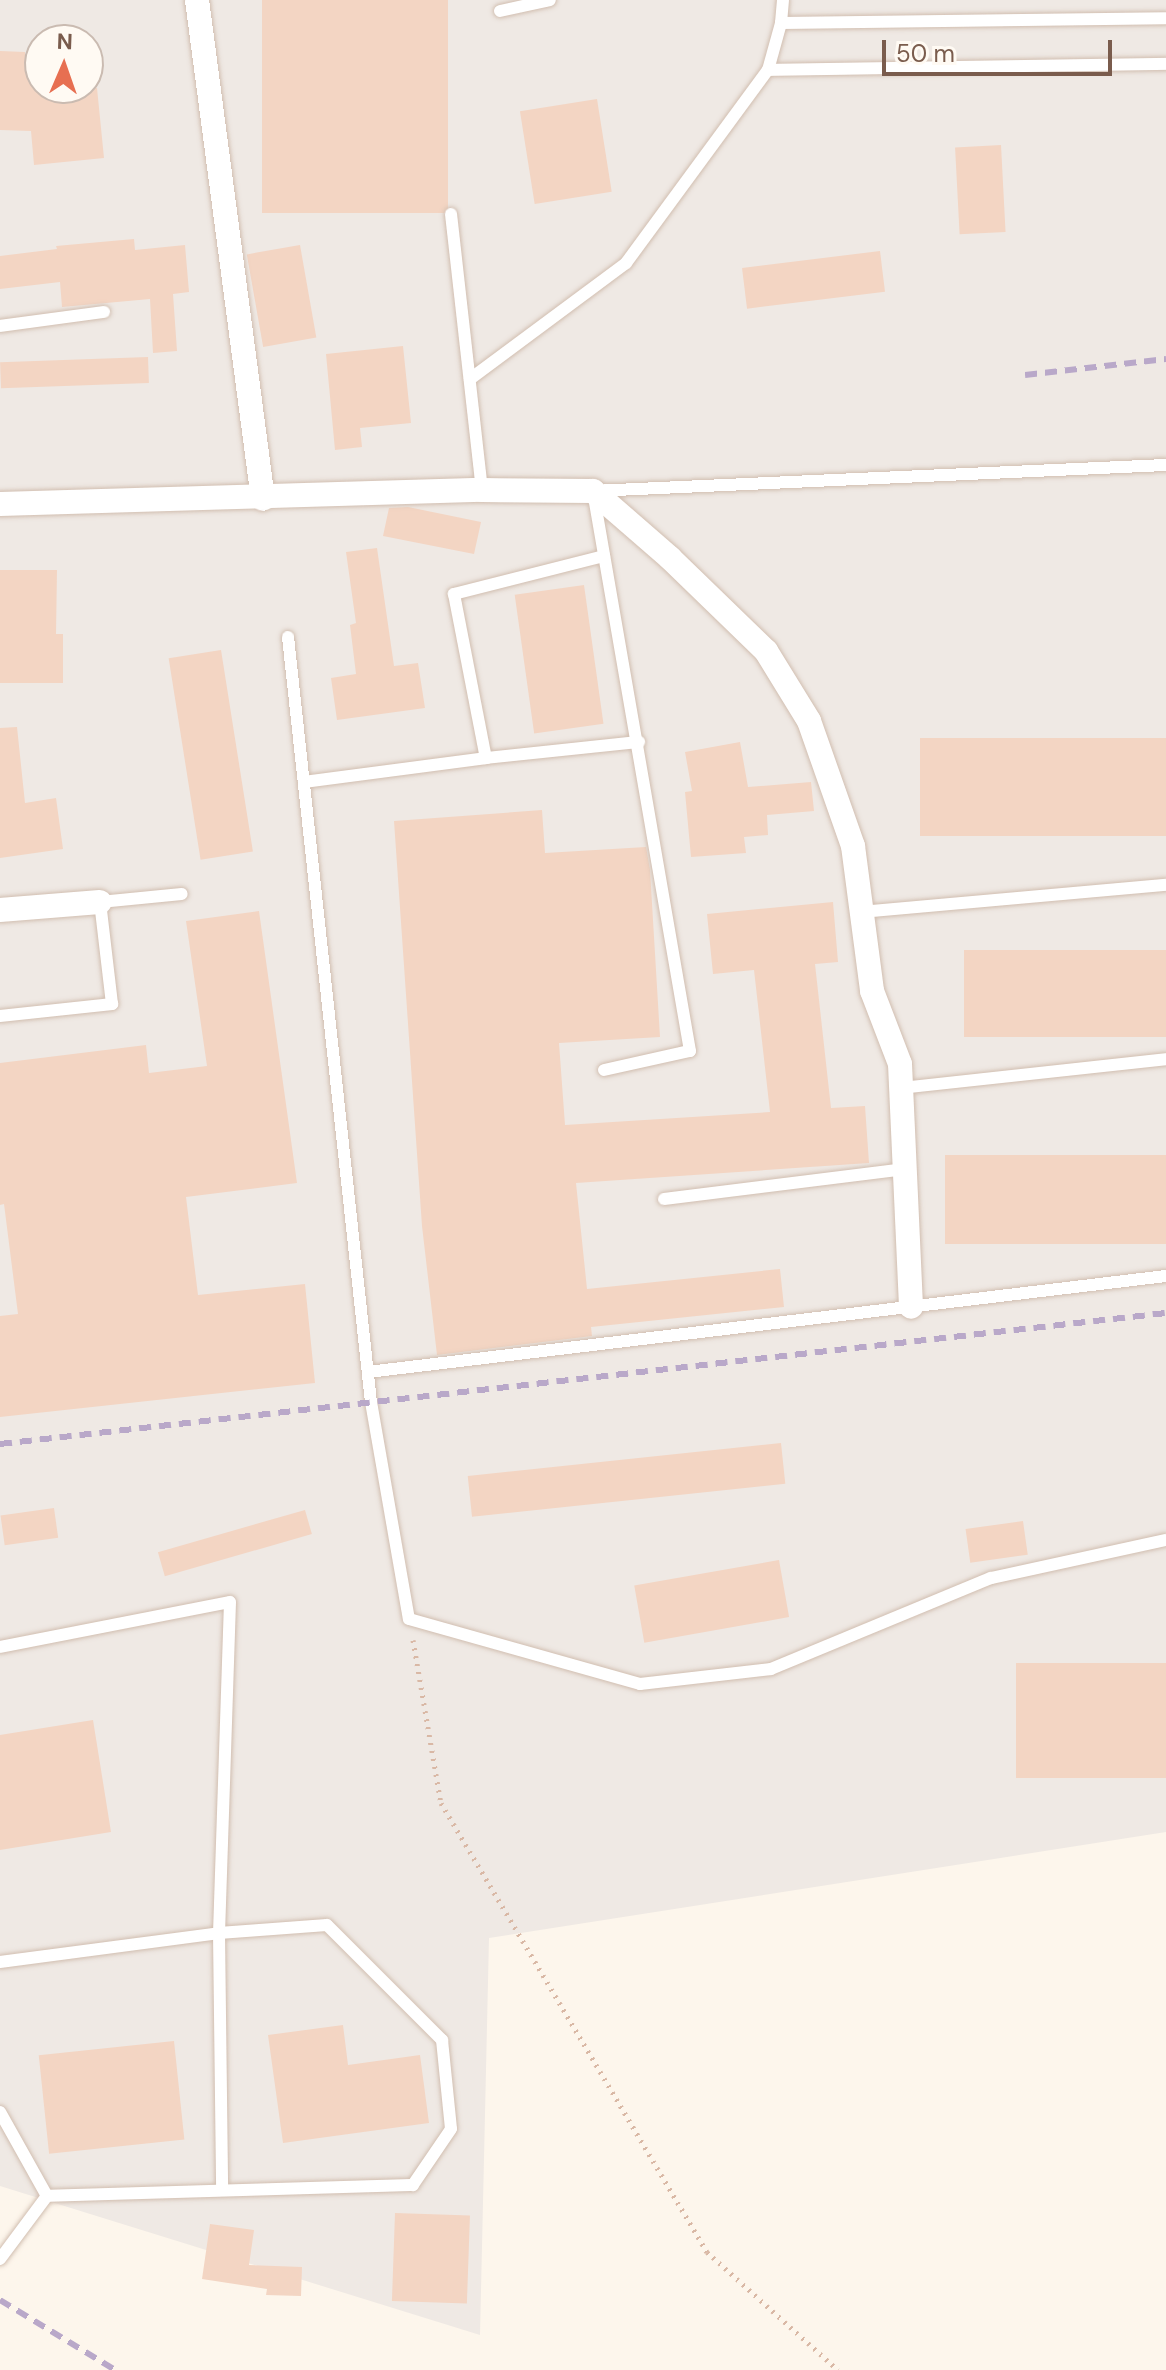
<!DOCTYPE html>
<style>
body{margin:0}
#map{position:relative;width:1166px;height:2370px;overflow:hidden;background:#fdf6ec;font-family:"DM Sans",sans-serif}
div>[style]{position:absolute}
.industrial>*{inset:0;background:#efe9e4}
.building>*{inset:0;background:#f3d5c3;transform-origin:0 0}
.path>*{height:5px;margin-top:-2.5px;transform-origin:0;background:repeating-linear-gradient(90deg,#d9b8a5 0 2px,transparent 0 8px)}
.roads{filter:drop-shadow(0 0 2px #d1beb0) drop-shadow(0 0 2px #d1beb0)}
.lane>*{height:12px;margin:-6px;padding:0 6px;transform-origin:6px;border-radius:6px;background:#fff}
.street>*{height:24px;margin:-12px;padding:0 12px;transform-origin:12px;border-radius:12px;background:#fff}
.rail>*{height:6px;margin-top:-3px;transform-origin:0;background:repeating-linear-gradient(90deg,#b9a8c9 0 12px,transparent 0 20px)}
span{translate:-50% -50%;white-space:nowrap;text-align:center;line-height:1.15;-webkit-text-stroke:7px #fffaf3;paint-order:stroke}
.north{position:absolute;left:24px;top:24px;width:80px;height:80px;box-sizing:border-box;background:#fffaf3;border:2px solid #cabbb1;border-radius:50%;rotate:2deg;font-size:22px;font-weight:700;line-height:32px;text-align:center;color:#7a5c4d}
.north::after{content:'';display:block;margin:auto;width:28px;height:36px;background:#e76f51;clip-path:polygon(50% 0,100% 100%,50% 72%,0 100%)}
.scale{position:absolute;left:882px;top:40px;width:230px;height:36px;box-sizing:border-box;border:4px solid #7a5c4d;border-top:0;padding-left:10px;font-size:24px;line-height:28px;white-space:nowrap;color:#7a5c4d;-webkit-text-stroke:6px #fffaf3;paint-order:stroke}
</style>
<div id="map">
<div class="industrial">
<i style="clip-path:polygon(evenodd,0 0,1166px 0,1166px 1832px,489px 1938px,480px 2335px,0 2186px,0 0,40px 40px,88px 40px,88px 88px,40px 88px,40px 40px)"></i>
</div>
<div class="building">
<i style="left:262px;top:0;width:186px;height:213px"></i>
<i style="clip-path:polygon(0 51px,25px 52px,25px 69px,40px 68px,40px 88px,97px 88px,104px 158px,34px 165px,31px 131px,0 130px)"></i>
<i style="left:597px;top:99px;width:94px;height:78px;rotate:81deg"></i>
<i style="left:1001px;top:145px;width:87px;height:46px;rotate:87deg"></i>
<i style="clip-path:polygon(134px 239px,135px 250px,185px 245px,189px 292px,173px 294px,177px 351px,153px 353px,150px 299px,62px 307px,60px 282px,0 289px,0 256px,57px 249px,56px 246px)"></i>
<i style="left:300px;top:245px;width:94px;height:54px;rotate:80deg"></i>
<i style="left:880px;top:251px;width:41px;height:139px;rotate:83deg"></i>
<i style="clip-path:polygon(403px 346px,411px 423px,360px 428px,362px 447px,335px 450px,326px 354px)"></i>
<i style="left:148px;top:357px;width:26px;height:148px;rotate:88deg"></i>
<i style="clip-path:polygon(408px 507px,481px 522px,474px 554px,383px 536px,389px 508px)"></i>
<i style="clip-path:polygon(377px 548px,394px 666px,418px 663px,425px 708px,337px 720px,331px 678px,356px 674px,350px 625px,356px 623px,346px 552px)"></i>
<i style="clip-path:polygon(0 570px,57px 570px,56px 634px,63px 634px,63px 683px,0 683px)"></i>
<i style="left:584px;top:585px;width:140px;height:70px;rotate:82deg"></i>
<i style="left:221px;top:650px;width:204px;height:53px;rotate:81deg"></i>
<i style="clip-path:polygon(17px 727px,25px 803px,56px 798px,63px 849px,0 858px,0 728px)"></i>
<i style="left:1166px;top:738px;width:98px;height:246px;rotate:90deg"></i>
<i style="clip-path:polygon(740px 742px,748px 787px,811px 782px,814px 811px,767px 815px,768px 835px,744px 837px,746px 853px,691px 857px,685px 792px,692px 791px,685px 752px)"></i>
<i style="clip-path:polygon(542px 810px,545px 853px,646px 847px,650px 870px,660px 1037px,559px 1043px,565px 1125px,770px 1112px,754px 970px,713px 974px,707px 914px,833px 902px,838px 962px,815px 964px,831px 1108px,865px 1106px,869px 1163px,576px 1183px,587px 1289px,780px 1269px,784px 1307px,591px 1327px,592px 1336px,437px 1355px,422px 1226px,394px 821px)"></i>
<i style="clip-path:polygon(259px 911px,297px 1183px,186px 1197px,198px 1295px,305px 1284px,315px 1383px,0 1417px,0 1316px,18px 1314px,4px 1204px,0 1205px,0 1063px,146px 1045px,149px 1073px,207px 1066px,186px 921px)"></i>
<i style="left:1166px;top:950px;width:87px;height:202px;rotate:90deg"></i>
<i style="left:1166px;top:1155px;width:89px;height:221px;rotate:90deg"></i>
<i style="left:781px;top:1443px;width:41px;height:315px;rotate:84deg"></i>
<i style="left:54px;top:1508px;width:30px;height:54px;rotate:82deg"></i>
<i style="left:305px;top:1510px;width:25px;height:153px;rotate:74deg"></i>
<i style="left:1023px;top:1521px;width:34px;height:58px;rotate:82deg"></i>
<i style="left:779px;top:1560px;width:58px;height:147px;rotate:80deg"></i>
<i style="left:1166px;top:1663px;width:115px;height:150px;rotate:90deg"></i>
<i style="clip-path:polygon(93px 1720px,111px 1832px,0 1850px,0 1735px)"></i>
<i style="clip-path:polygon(343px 2025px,348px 2065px,420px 2055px,429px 2123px,283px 2143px,268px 2035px)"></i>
<i style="left:174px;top:2041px;width:99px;height:136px;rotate:84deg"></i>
<i style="left:395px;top:2213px;width:75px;height:88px;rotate:2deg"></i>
<i style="clip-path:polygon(210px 2224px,254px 2230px,249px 2265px,302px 2267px,301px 2296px,266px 2295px,267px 2289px,202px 2279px)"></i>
</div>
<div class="path">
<i style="left:413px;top:1640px;width:165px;rotate:80.3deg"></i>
<i style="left:441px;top:1803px;width:522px;rotate:59.36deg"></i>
<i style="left:707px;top:2252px;width:176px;rotate:42deg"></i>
</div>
<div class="roads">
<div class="lane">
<i style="left:783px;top:0;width:23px;rotate:95deg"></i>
<i style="left:781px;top:23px;width:385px;rotate:-0.7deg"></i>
<i style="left:500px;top:11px;width:51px;rotate:-12.4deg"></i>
<i style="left:768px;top:70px;width:49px;rotate:-74.5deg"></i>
<i style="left:451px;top:214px;width:278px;rotate:83.6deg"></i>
<i style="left:0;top:326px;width:105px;rotate:-7.7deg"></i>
<i style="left:470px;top:379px;width:194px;rotate:-36.6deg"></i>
<i style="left:626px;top:263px;width:240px;rotate:-53.7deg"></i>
<i style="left:768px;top:70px;width:398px;rotate:-0.9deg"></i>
<i style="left:604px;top:556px;width:155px;rotate:165.8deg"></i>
<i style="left:454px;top:594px;width:167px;rotate:79deg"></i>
<i style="left:486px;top:758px;width:154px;rotate:-6deg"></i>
<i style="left:288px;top:637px;width:769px;rotate:83.81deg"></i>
<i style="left:371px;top:1402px;width:220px;rotate:80.1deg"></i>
<i style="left:409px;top:1619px;width:240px;rotate:15.7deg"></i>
<i style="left:640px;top:1684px;width:132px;rotate:-6.5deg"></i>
<i style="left:771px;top:1669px;width:238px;rotate:-22.5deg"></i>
<i style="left:991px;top:1578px;width:179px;rotate:-12.3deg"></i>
<i style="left:304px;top:782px;width:184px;rotate:-7.5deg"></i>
<i style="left:861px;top:912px;width:306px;rotate:-5.1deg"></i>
<i style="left:0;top:1016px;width:113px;rotate:-6.1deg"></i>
<i style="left:112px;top:1004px;width:103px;rotate:-96.7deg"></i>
<i style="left:100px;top:902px;width:82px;rotate:-5.6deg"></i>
<i style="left:604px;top:1070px;width:88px;rotate:-12.5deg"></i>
<i style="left:690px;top:1051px;width:568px;rotate:-99.83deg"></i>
<i style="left:593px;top:491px;width:574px;rotate:-2.6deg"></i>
<i style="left:901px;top:1088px;width:267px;rotate:-6.2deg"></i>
<i style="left:664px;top:1199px;width:243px;rotate:-7.1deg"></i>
<i style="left:368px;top:1372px;width:804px;rotate:-6.86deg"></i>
<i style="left:0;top:1647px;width:234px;rotate:-11.1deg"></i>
<i style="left:230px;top:1602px;width:331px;rotate:91.9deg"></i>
<i style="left:219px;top:1933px;width:257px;rotate:89.3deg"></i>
<i style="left:0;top:1962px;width:221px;rotate:-7.5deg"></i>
<i style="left:219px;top:1933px;width:108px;rotate:-4.2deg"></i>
<i style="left:327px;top:1925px;width:163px;rotate:45deg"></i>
<i style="left:442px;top:2040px;width:89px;rotate:84.2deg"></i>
<i style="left:451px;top:2129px;width:68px;rotate:124.2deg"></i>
<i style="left:413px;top:2185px;width:366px;rotate:178.3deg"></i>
<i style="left:0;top:2112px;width:96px;rotate:60.8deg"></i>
<i style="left:0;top:2259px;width:79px;rotate:-53.3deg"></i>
</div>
<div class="street">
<i style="left:197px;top:0;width:503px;rotate:82.47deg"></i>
<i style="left:0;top:504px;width:482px;rotate:-1.7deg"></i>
<i style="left:482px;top:490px;width:111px;rotate:0.5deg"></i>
<i style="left:593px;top:491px;width:102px;rotate:41deg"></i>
<i style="left:670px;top:558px;width:134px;rotate:44.1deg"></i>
<i style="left:766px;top:651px;width:82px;rotate:58.4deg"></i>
<i style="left:809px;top:721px;width:133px;rotate:70.6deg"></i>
<i style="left:853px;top:846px;width:146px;rotate:82.5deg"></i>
<i style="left:872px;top:991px;width:78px;rotate:69deg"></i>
<i style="left:900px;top:1064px;width:243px;rotate:87.4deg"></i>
<i style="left:0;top:910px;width:100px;rotate:-4.6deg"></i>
</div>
</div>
<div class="rail">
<i style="left:1025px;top:375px;width:142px;rotate:-6.5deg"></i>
<i style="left:0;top:1444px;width:1173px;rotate:-6.41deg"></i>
<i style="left:0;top:2300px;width:135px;rotate:31.3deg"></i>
</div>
<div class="north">N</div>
<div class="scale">50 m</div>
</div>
